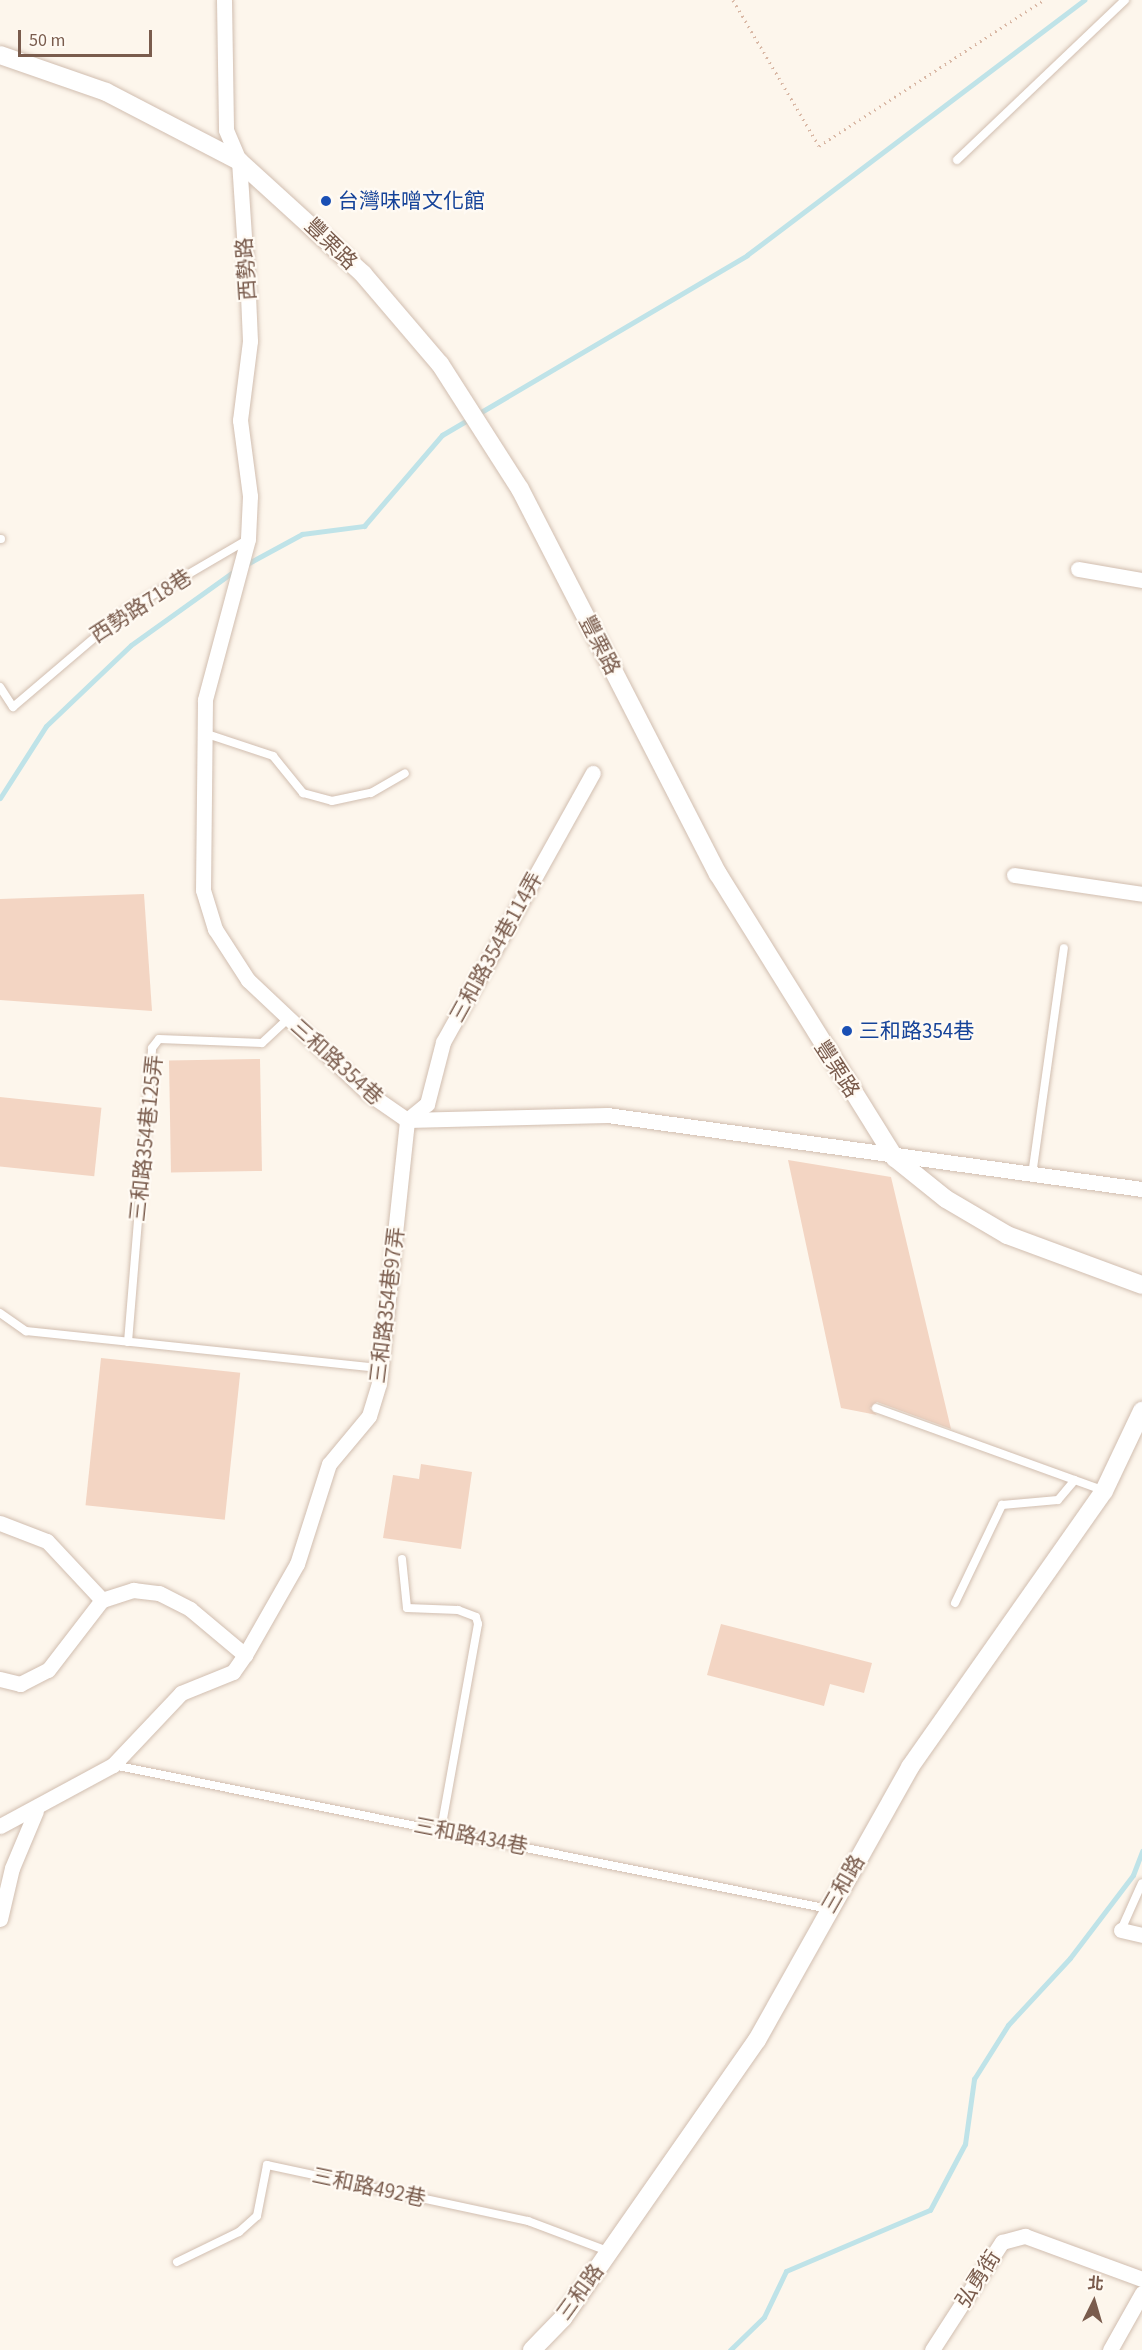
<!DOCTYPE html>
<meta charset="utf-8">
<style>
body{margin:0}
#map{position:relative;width:1142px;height:2350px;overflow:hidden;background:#fdf6ec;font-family:"Source Sans 3","Noto Sans TC",sans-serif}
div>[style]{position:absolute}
.stream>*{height:5px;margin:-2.5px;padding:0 2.5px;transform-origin:2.5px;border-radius:2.5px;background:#bfe3e8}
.building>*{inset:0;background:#f3d5c3;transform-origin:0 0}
.path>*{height:3px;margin-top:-1.5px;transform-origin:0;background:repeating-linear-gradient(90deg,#d9b8a5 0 1.5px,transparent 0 6px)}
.roads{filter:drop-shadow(0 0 2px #d1beb0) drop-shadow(0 0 2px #d1beb0)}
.service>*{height:8px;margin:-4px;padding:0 4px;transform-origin:4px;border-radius:4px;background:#fff}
.minor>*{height:15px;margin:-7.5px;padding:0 7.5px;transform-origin:7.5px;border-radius:7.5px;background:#fff}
.tertiary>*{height:18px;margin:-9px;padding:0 9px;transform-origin:9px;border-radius:9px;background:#fff}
.dots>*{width:16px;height:16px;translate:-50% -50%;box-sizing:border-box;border:3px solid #fffaf3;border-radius:50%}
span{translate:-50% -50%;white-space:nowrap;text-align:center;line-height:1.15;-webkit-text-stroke:4.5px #fffaf3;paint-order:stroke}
.transit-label{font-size:21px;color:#164399}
.left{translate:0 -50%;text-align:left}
.street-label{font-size:21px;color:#7a5c4d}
.north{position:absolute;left:1064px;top:2272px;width:60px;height:60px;-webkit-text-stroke:4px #fffaf3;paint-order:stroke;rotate:5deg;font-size:16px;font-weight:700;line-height:24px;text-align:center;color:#7a5c4d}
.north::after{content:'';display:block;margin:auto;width:21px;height:27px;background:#7a5c4d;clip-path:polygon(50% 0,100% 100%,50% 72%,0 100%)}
.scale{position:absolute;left:18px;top:30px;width:134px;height:27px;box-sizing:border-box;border:3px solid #7a5c4d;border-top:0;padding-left:8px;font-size:18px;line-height:21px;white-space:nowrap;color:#7a5c4d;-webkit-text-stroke:4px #fffaf3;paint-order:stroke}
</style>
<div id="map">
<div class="stream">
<i style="left:245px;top:565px;width:65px;rotate:-28.5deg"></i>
<i style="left:302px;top:534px;width:63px;rotate:-7.4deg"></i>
<i style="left:364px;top:526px;width:120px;rotate:-49.4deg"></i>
<i style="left:442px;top:435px;width:354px;rotate:-30.5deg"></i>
<i style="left:747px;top:255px;width:423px;rotate:-37.1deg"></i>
<i style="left:0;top:798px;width:85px;rotate:-57.4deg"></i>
<i style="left:46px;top:726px;width:117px;rotate:-43.6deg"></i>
<i style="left:131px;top:645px;width:130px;rotate:-35.6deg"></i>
<i style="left:730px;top:2350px;width:47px;rotate:-44.1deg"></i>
<i style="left:764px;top:2317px;width:51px;rotate:-64.4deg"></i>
<i style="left:786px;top:2271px;width:156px;rotate:-23deg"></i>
<i style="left:930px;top:2210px;width:75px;rotate:-62.1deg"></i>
<i style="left:965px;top:2144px;width:66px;rotate:-82.1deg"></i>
<i style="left:974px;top:2079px;width:64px;rotate:-57.8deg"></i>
<i style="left:1008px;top:2025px;width:91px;rotate:-47.2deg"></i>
<i style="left:1070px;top:1958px;width:104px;rotate:-52.8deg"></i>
<i style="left:1133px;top:1875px;width:26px;rotate:-69deg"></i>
</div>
<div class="building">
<i style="clip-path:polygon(144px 894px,152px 1011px,0 1000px,0 899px)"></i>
<i style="left:260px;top:1059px;width:112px;height:91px;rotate:89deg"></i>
<i style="left:0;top:1097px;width:102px;height:69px;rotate:6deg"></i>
<i style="clip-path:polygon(788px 1160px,891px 1177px,951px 1429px,877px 1402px,870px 1408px,877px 1415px,841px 1408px)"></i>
<i style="left:101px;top:1358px;width:140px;height:148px;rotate:6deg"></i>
<i style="clip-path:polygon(421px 1464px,472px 1472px,461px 1549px,383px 1538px,393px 1475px,419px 1479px)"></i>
<i style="clip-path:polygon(721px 1624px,872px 1663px,864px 1693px,830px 1684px,824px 1706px,707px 1675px)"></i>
</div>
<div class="path">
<i style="left:733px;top:0;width:169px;rotate:59.5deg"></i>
<i style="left:819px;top:146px;width:268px;rotate:-33deg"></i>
</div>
<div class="roads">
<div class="service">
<i style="left:957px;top:160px;width:232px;rotate:-43.6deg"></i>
<i style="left:0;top:539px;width:1px"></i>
<i style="left:0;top:687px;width:24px;rotate:57deg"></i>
<i style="left:13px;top:707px;width:150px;rotate:-40.4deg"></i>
<i style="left:127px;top:610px;width:139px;rotate:-30.3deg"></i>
<i style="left:204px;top:733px;width:73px;rotate:18.4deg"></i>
<i style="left:273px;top:756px;width:48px;rotate:51deg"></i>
<i style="left:303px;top:793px;width:30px;rotate:15deg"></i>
<i style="left:332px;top:801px;width:40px;rotate:-12deg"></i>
<i style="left:371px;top:793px;width:39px;rotate:-30deg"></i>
<i style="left:1032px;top:1175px;width:229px;rotate:-82deg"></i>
<i style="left:0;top:1313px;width:32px;rotate:35deg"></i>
<i style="left:26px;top:1331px;width:357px;rotate:6deg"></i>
<i style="left:128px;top:1342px;width:295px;rotate:-85.3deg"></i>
<i style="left:152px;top:1048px;width:11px;rotate:-52deg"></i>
<i style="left:159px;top:1039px;width:103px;rotate:2.2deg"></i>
<i style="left:262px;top:1043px;width:37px;rotate:-43deg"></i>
<i style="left:876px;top:1408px;width:241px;rotate:19.9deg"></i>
<i style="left:402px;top:1559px;width:49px;rotate:84.2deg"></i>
<i style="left:407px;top:1608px;width:51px;rotate:2.2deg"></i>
<i style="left:458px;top:1610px;width:19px;rotate:21deg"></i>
<i style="left:476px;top:1617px;width:7px;rotate:74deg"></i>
<i style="left:478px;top:1624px;width:208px;rotate:100.2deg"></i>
<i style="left:955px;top:1603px;width:109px;rotate:-64.4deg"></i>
<i style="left:1002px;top:1505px;width:56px;rotate:-5.1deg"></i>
<i style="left:1058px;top:1500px;width:26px;rotate:-50deg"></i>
<i style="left:113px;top:1765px;width:730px;rotate:11.37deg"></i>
<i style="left:1121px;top:1930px;width:51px;rotate:-65.9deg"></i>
<i style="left:177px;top:2262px;width:69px;rotate:-25.8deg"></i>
<i style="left:239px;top:2232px;width:24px;rotate:-42deg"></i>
<i style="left:257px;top:2216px;width:52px;rotate:-78.9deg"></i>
<i style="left:267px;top:2165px;width:267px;rotate:12.1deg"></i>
<i style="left:528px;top:2221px;width:85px;rotate:20.6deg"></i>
</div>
<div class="minor">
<i style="left:224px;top:0;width:130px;rotate:89.1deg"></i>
<i style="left:226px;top:130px;width:34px;rotate:67deg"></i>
<i style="left:239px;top:161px;width:134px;rotate:86.2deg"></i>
<i style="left:248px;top:295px;width:46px;rotate:87.5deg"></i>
<i style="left:250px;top:341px;width:80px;rotate:97.2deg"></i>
<i style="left:240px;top:420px;width:77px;rotate:82.5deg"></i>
<i style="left:250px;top:496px;width:43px;rotate:92.7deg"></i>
<i style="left:248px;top:539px;width:167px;rotate:105deg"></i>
<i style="left:205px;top:700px;width:190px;rotate:90.6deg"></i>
<i style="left:203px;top:890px;width:41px;rotate:72.9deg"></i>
<i style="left:215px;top:929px;width:61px;rotate:57.1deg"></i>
<i style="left:248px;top:980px;width:165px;rotate:43.3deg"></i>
<i style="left:368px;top:1093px;width:47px;rotate:34.7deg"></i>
<i style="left:407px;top:1120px;width:200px;rotate:-1.4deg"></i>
<i style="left:607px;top:1115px;width:540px;rotate:7.88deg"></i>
<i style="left:1078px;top:569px;width:65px;rotate:9.8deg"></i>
<i style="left:1014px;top:875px;width:129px;rotate:8.4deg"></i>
<i style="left:407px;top:1120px;width:26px;rotate:-39deg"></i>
<i style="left:427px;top:1104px;width:64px;rotate:-75.5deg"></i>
<i style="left:443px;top:1042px;width:308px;rotate:-60.9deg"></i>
<i style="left:0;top:1523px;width:50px;rotate:21deg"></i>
<i style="left:47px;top:1541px;width:81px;rotate:47deg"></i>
<i style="left:0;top:1679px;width:21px;rotate:14deg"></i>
<i style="left:20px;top:1684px;width:31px;rotate:-27deg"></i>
<i style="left:48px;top:1670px;width:88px;rotate:-52.4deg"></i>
<i style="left:102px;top:1600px;width:33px;rotate:-18deg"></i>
<i style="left:133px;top:1590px;width:26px;rotate:7deg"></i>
<i style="left:159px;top:1593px;width:35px;rotate:27deg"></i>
<i style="left:190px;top:1609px;width:72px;rotate:39.9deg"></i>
<i style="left:0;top:1826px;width:128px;rotate:-28.4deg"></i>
<i style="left:113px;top:1765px;width:99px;rotate:-46.6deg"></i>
<i style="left:181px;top:1693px;width:56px;rotate:-22deg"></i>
<i style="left:233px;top:1672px;width:21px;rotate:-55deg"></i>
<i style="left:245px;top:1655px;width:105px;rotate:-60.3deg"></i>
<i style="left:297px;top:1564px;width:105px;rotate:-72.3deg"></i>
<i style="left:329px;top:1464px;width:62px;rotate:-50.2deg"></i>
<i style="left:369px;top:1416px;width:34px;rotate:-73deg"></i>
<i style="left:379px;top:1383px;width:264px;rotate:-83.9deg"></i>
<i style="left:0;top:1919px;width:52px;rotate:-76.8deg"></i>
<i style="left:12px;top:1868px;width:62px;rotate:-67.2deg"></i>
<i style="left:1121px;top:1930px;width:22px;rotate:13deg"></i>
<i style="left:932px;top:2350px;width:129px;rotate:-57.1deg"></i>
<i style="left:1002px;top:2242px;width:24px;rotate:-15deg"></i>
<i style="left:1025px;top:2236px;width:125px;rotate:20.2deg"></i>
<i style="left:1110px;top:2350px;width:65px;rotate:-60.7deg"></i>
</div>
<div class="tertiary">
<i style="left:0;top:55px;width:112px;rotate:19.2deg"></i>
<i style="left:106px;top:92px;width:150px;rotate:27.4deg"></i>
<i style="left:239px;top:161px;width:168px;rotate:42.3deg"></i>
<i style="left:363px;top:274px;width:118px;rotate:49.5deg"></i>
<i style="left:440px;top:364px;width:148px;rotate:57.4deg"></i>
<i style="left:520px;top:489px;width:433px;rotate:62.8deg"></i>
<i style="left:718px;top:874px;width:335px;rotate:58.1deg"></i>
<i style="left:895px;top:1158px;width:65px;rotate:38.8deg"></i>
<i style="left:946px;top:1199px;width:71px;rotate:30.5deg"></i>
<i style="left:1007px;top:1235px;width:144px;rotate:20.3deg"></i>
<i style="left:532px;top:2350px;width:45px;rotate:-45.9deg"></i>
<i style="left:563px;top:2318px;width:339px;rotate:-55.1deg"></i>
<i style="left:757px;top:2040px;width:313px;rotate:-60.7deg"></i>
<i style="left:910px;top:1767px;width:337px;rotate:-54.9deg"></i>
<i style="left:1104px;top:1491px;width:89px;rotate:-64.6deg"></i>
</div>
</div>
<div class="dots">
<i style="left:326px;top:201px;background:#1a4fb4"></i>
<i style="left:847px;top:1031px;background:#1a4fb4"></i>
</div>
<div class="transit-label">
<span class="left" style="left:338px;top:201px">台灣味噌文化館</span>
<span class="left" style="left:859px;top:1031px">三和路354巷</span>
</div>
<div class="street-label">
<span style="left:331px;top:244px;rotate:44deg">豐栗路</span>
<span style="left:246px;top:269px;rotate:-94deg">西勢路</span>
<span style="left:141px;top:606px;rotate:-33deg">西勢路718巷</span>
<span style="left:600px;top:645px;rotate:63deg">豐栗路</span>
<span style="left:496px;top:947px;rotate:-61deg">三和路354巷114弄</span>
<span style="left:337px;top:1062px;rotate:42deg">三和路354巷</span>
<span style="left:837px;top:1069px;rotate:57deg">豐栗路</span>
<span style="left:146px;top:1138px;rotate:-84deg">三和路354巷125弄</span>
<span style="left:387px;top:1305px;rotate:-83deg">三和路354巷97弄</span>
<span style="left:471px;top:1836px;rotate:11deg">三和路434巷</span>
<span style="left:843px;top:1884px;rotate:-60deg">三和路</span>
<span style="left:369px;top:2187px;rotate:12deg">三和路492巷</span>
<span style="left:978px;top:2279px;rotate:-57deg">弘勇街</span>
<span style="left:580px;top:2292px;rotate:-54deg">三和路</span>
</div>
<div class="north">北</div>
<div class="scale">50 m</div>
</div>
